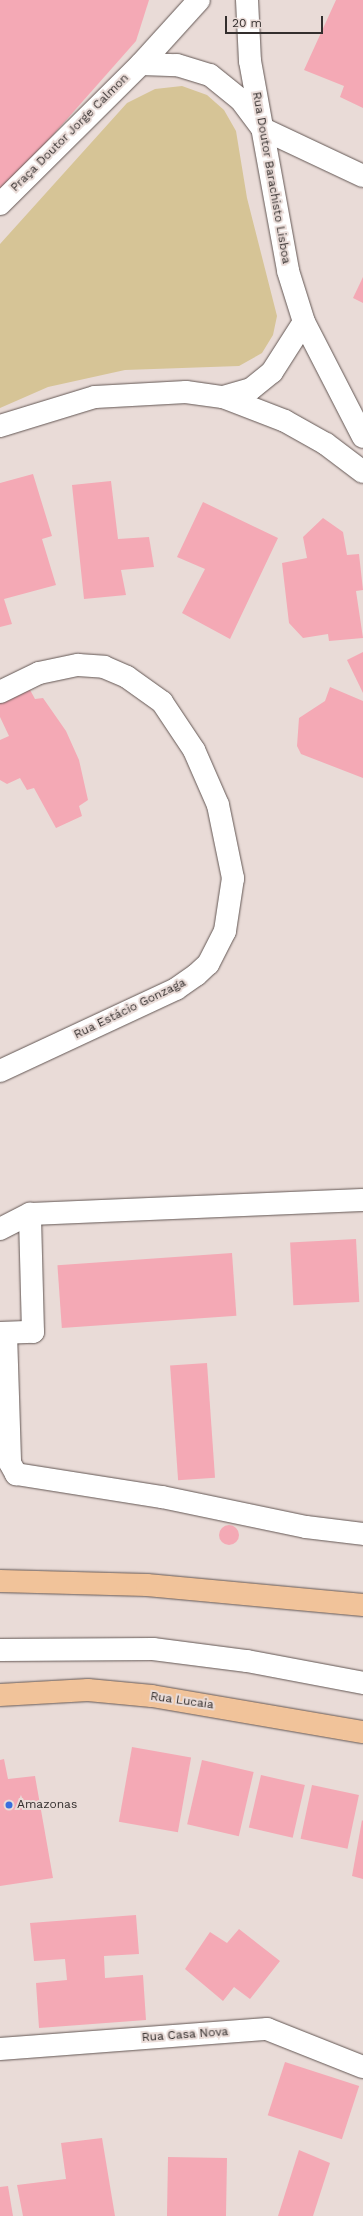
<!DOCTYPE html>
<meta charset="utf-8">
<style>
body{margin:0}
#map{position:relative;width:363px;height:2216px;overflow:hidden;background:#e9dbd7;font-family:"Work Sans",sans-serif}
div>[style]{position:absolute}
.green>*{inset:0;background:#d6c496}
.building>*{inset:0;background:#f4a9b5;transform-origin:0 0}
.round{border-radius:50%}
.roads{filter:drop-shadow(0 0 1px #635754) drop-shadow(0 0 1px #635754)}
.minor>*{height:22px;margin:-11px;padding:0 11px;transform-origin:11px;border-radius:11px;background:#fff}
.major>*{height:22px;margin:-11px;padding:0 11px;transform-origin:11px;border-radius:11px;background:#f1c39a}
.dots>*{width:11px;height:11px;translate:-50% -50%;box-sizing:border-box;border:2px solid #e9dbd7;border-radius:50%}
span{translate:-50% -50%;white-space:nowrap;text-align:center;line-height:1.15;-webkit-text-stroke:4px #e9dbd7;paint-order:stroke}
.street-label{font-size:12px;color:#332e2d}
.poi-label{font-size:12px;color:#332e2d}
.left{translate:0 -50%;text-align:left}
.scale{position:absolute;left:225px;top:16px;width:98px;height:18px;box-sizing:border-box;border:2px solid #332e2d;border-top:0;padding-left:5px;font-size:12px;line-height:14px;white-space:nowrap;color:#332e2d;-webkit-text-stroke:3px #e9dbd7;paint-order:stroke}
</style>
<div id="map">
<div class="green">
<i style="clip-path:polygon(182px 86px,207px 95px,224px 110px,236px 131px,247px 198px,277px 316px,273px 335px,262px 353px,239px 366px,125px 370px,48px 387px,0 408px,0 244px,127px 103px,155px 89px)"></i>
</div>
<div class="building">
<i style="clip-path:polygon(0 0,149px 0,136px 41px,0 195px)"></i>
<i style="clip-path:polygon(336px 0,363px 0,363px 108px,340px 97px,344px 86px,304px 70px)"></i>
<i style="clip-path:polygon(363px 277px,363px 303px,353px 298px)"></i>
<i style="clip-path:polygon(33px 474px,52px 536px,42px 539px,56px 585px,4px 599px,12px 624px,0 627px,0 483px)"></i>
<i style="clip-path:polygon(111px 481px,118px 539px,149px 537px,154px 567px,121px 570px,126px 595px,84px 599px,72px 485px)"></i>
<i style="clip-path:polygon(203px 502px,278px 538px,230px 639px,182px 613px,205px 569px,177px 557px)"></i>
<i style="clip-path:polygon(323px 518px,343px 532px,347px 555px,359px 554px,363px 590px,356px 591px,363px 638px,329px 641px,328px 634px,303px 638px,289px 623px,282px 563px,307px 558px,303px 537px)"></i>
<i style="clip-path:polygon(363px 652px,363px 693px,347px 660px)"></i>
<i style="clip-path:polygon(330px 687px,363px 701px,363px 778px,301px 754px,297px 746px,299px 718px,325px 701px)"></i>
<i style="clip-path:polygon(29px 688px,35px 699px,43px 698px,66px 731px,79px 760px,88px 800px,79px 806px,82px 816px,56px 828px,34px 788px,27px 790px,20px 778px,7px 784px,0 780px,0 740px,9px 736px,0 717px,0 702px)"></i>
<i style="left:356px;top:1239px;width:63px;height:66px;rotate:87deg"></i>
<i style="left:232px;top:1253px;width:63px;height:175px;rotate:86deg"></i>
<i style="left:207px;top:1363px;width:115px;height:37px;rotate:86deg"></i>
<i class="round" style="left:219px;top:1525px;width:20px;height:20px"></i>
<i style="left:132px;top:1747px;width:60px;height:76px;rotate:10deg"></i>
<i style="clip-path:polygon(4px 1759px,8px 1779px,35px 1776px,53px 1878px,0 1886px,0 1760px)"></i>
<i style="left:202px;top:1760px;width:53px;height:66px;rotate:13deg"></i>
<i style="left:261px;top:1775px;width:45px;height:54px;rotate:13deg"></i>
<i style="left:312px;top:1785px;width:48px;height:55px;rotate:12deg"></i>
<i style="clip-path:polygon(362px 1820px,363px 1821px,363px 1879px,352px 1876px)"></i>
<i style="clip-path:polygon(136px 1915px,139px 1954px,104px 1956px,105px 1978px,143px 1975px,146px 2020px,39px 2028px,36px 1983px,67px 1980px,65px 1959px,34px 1961px,30px 1923px)"></i>
<i style="clip-path:polygon(239px 1929px,280px 1961px,250px 1999px,234px 1987px,223px 2001px,185px 1969px,210px 1932px,227px 1943px)"></i>
<i style="left:285px;top:2062px;width:78px;height:56px;rotate:18deg"></i>
<i style="clip-path:polygon(102px 2138px,115px 2216px,23px 2216px,17px 2185px,66px 2179px,61px 2143px)"></i>
<i style="clip-path:polygon(299px 2150px,330px 2163px,313px 2216px,278px 2216px)"></i>
<i style="left:168px;top:2157px;width:59px;height:59px;rotate:1deg"></i>
<i style="clip-path:polygon(8px 2186px,13px 2216px,0 2216px,0 2187px)"></i>
</div>
<div class="roads">
<div class="minor">
<i style="left:247px;top:0;width:61px;rotate:87.2deg"></i>
<i style="left:250px;top:61px;width:213px;rotate:79.7deg"></i>
<i style="left:288px;top:271px;width:53px;rotate:72.6deg"></i>
<i style="left:304px;top:322px;width:129px;rotate:62.8deg"></i>
<i style="left:141px;top:64px;width:36px;rotate:2deg"></i>
<i style="left:177px;top:65px;width:34px;rotate:17deg"></i>
<i style="left:210px;top:75px;width:38px;rotate:39deg"></i>
<i style="left:240px;top:99px;width:38px;rotate:53deg"></i>
<i style="left:263px;top:129px;width:110px;rotate:25.2deg"></i>
<i style="left:0;top:204px;width:199px;rotate:-44.8deg"></i>
<i style="left:141px;top:64px;width:86px;rotate:-47.8deg"></i>
<i style="left:223px;top:397px;width:29px;rotate:-16deg"></i>
<i style="left:251px;top:389px;width:27px;rotate:-39deg"></i>
<i style="left:272px;top:372px;width:59px;rotate:-57.4deg"></i>
<i style="left:0;top:426px;width:99px;rotate:-17deg"></i>
<i style="left:95px;top:397px;width:91px;rotate:-3.1deg"></i>
<i style="left:186px;top:392px;width:37px;rotate:8deg"></i>
<i style="left:223px;top:397px;width:66px;rotate:21.2deg"></i>
<i style="left:285px;top:421px;width:47px;rotate:29.3deg"></i>
<i style="left:326px;top:444px;width:46px;rotate:37.1deg"></i>
<i style="left:0;top:692px;width:43px;rotate:-26deg"></i>
<i style="left:39px;top:673px;width:40px;rotate:-12deg"></i>
<i style="left:78px;top:665px;width:26px;rotate:4deg"></i>
<i style="left:104px;top:667px;width:25px;rotate:23deg"></i>
<i style="left:127px;top:677px;width:43px;rotate:35.5deg"></i>
<i style="left:162px;top:702px;width:58px;rotate:56.3deg"></i>
<i style="left:194px;top:750px;width:60px;rotate:66.4deg"></i>
<i style="left:218px;top:805px;width:75px;rotate:78.4deg"></i>
<i style="left:233px;top:878px;width:54px;rotate:98.6deg"></i>
<i style="left:225px;top:931px;width:37px;rotate:117deg"></i>
<i style="left:208px;top:964px;width:16px;rotate:137deg"></i>
<i style="left:196px;top:975px;width:24px;rotate:145deg"></i>
<i style="left:176px;top:989px;width:194px;rotate:155deg"></i>
<i style="left:0;top:1229px;width:34px;rotate:-27deg"></i>
<i style="left:0;top:1333px;width:33px;rotate:-2deg"></i>
<i style="left:33px;top:1332px;width:118px;rotate:-91.5deg"></i>
<i style="left:30px;top:1214px;width:333px;rotate:-2.4deg"></i>
<i style="left:6px;top:1333px;width:130px;rotate:88.2deg"></i>
<i style="left:10px;top:1463px;width:13px;rotate:61deg"></i>
<i style="left:16px;top:1474px;width:148px;rotate:9deg"></i>
<i style="left:162px;top:1497px;width:147px;rotate:11.8deg"></i>
<i style="left:306px;top:1527px;width:57px;rotate:7deg"></i>
<i style="left:0;top:1650px;width:153px;rotate:-0.4deg"></i>
<i style="left:153px;top:1649px;width:95px;rotate:7.3deg"></i>
<i style="left:247px;top:1661px;width:118px;rotate:10.7deg"></i>
<i style="left:0;top:2049px;width:268px;rotate:-4.3deg"></i>
<i style="left:267px;top:2029px;width:103px;rotate:21.6deg"></i>
</div>
<div class="major">
<i style="left:0;top:1581px;width:147px;rotate:1.6deg"></i>
<i style="left:147px;top:1585px;width:217px;rotate:5.3deg"></i>
<i style="left:0;top:1695px;width:88px;rotate:-3.3deg"></i>
<i style="left:88px;top:1690px;width:64px;rotate:5.4deg"></i>
<i style="left:152px;top:1696px;width:214px;rotate:9.7deg"></i>
</div>
</div>
<div class="dots">
<i style="left:9px;top:1805px;background:#376fde"></i>
</div>
<div class="street-label">
<span style="left:70px;top:133px;rotate:-45deg">Praça Doutor Jorge Calmon</span>
<span style="left:271px;top:178px;rotate:80deg">Rua Doutor Barachisto Lisboa</span>
<span style="left:130px;top:1009px;rotate:-26deg">Rua Estácio Gonzaga</span>
<span style="left:182px;top:1701px;rotate:8deg">Rua Lucaia</span>
<span style="left:185px;top:2035px;rotate:-4deg">Rua Casa Nova</span>
</div>
<div class="poi-label">
<span class="left" style="left:17px;top:1805px">Amazonas</span>
</div>
<div class="scale">20 m</div>
</div>
